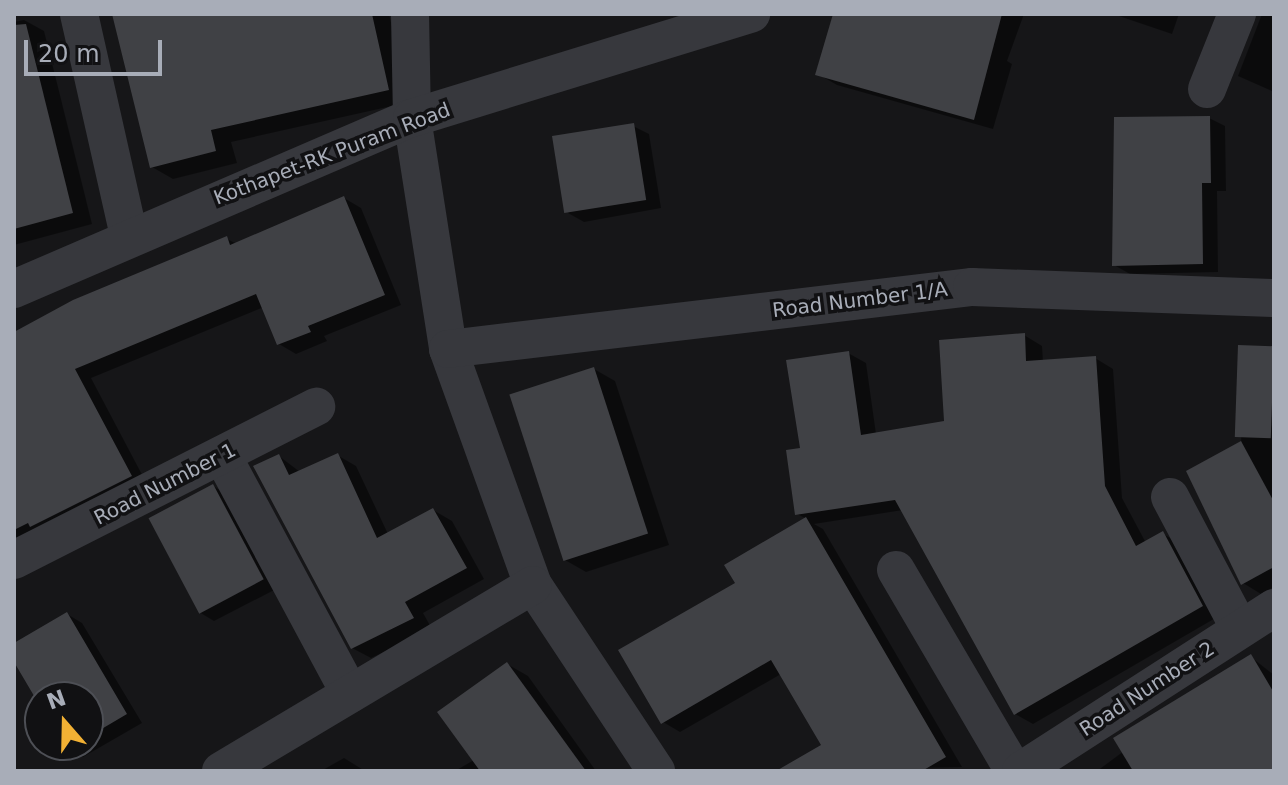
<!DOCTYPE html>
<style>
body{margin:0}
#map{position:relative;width:1288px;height:785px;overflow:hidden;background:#161618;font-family:"DejaVu Sans",sans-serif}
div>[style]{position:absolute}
.shadow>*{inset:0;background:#0007}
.building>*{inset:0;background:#404145;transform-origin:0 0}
.minor>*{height:38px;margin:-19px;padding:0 19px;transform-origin:19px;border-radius:19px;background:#37383d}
span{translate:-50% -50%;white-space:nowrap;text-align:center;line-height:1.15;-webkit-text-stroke:7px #111113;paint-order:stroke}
.street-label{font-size:20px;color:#a8adb8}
.frame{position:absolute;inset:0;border:16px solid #a8adb8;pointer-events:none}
.north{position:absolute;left:24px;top:681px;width:80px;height:80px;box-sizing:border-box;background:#111113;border:2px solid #4d4f55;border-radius:50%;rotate:340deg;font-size:22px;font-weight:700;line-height:32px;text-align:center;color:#a8adb8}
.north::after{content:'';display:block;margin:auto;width:28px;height:36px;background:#f2b134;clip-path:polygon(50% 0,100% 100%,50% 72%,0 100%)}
.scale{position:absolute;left:24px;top:40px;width:138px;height:36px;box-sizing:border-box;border:4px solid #a8adb8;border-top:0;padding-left:10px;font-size:24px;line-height:28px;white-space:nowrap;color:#a8adb8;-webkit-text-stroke:6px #111113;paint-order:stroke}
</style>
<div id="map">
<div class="shadow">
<i style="clip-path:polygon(115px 14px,389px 14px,410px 102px,231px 142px,237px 163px,173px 179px,152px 167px)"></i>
<i style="clip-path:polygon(835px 14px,1024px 14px,1007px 61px,1012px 64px,993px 129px,837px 85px,818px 74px)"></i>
<i style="clip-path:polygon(1113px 14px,1179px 14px,1172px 34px)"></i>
<i style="clip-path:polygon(1262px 14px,1274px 14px,1274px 92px,1238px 76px)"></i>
<i style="clip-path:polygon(24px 20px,44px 31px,92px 224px,14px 245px,14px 22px)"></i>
<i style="clip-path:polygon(1209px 118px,1225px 126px,1226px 191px,1217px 191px,1218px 272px,1130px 274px,1114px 265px)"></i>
<i style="clip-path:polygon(633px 126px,649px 134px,661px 208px,584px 222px,568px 213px)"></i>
<i style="clip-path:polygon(344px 198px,361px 208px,401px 305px,324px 336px,327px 341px,296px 354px,279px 344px,264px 307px,91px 378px,148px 486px,14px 550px,14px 334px,227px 239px,237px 244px)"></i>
<i style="clip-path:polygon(1024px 335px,1042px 346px,1043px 362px,1095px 358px,1113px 369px,1122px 498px,1146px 543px,1163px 534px,1181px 544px,1219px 616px,1033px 724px,1015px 714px,903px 510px,814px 524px,823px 529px,962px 767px,780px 771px,823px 746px,781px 674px,680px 732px,663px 722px,737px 584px,807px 519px,797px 514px,802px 449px,848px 353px,866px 363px,876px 434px,947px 422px)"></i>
<i style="clip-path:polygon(1240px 347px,1274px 348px,1274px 587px,1261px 594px,1243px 583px)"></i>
<i style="clip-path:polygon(594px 369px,615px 381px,669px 545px,586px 572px,565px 560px)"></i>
<i style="clip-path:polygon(337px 455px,356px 466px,388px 534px,433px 510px,452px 521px,484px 579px,423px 613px,432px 629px,371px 658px,352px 648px,279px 456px,300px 472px)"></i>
<i style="clip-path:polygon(213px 486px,228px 495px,278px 588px,214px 621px,199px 612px)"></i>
<i style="clip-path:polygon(67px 614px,82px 623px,142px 723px,83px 757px,65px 745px,88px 745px,88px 697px,40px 697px,40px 702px,14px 658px,14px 645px)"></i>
<i style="clip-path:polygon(1251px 657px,1274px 675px,1274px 771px,1097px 771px)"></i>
<i style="clip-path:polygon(507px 664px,528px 676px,596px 771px,455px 771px,474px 760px)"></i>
<i style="clip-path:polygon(344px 758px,365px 771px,321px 771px)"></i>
</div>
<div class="building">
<i style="clip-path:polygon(112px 14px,372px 14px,389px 90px,211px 130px,216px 151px,150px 168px)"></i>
<i style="clip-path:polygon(833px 14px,1002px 14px,974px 120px,815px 75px)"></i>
<i style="clip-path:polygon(26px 24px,73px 213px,14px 229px,14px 25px)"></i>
<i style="clip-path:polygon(1210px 116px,1211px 183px,1202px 183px,1203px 264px,1112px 266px,1114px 117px)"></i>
<i style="left:634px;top:123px;width:78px;height:83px;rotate:81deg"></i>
<i style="clip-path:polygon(344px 196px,385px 295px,308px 326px,311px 332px,277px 345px,256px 294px,75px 369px,132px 476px,30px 527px,28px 523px,14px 530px,14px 332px,73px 300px,227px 236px,230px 245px)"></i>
<i style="clip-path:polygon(1025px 333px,1026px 361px,1096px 356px,1105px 486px,1136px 546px,1163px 531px,1203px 606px,1014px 715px,895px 500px,795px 515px,786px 450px,800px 448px,786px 360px,849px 351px,861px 435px,944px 421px,939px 340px)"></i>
<i style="left:1238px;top:345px;width:36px;height:92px;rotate:2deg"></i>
<i style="left:594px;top:367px;width:175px;height:89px;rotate:72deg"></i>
<i style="clip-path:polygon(1241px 441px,1274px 502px,1274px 567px,1241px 585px,1186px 471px)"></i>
<i style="clip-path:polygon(338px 453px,377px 538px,433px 508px,467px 568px,405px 602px,414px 618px,351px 649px,253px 466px,279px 454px,289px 475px)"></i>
<i style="left:213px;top:484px;width:108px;height:73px;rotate:62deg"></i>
<i style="clip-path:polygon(806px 517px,946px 757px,922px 771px,776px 771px,821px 745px,771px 660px,661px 724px,618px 650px,735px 583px,724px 565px)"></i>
<i style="clip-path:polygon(67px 612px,127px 714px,88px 737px,88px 697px,40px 697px,40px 706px,14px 662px,14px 643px)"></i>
<i style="clip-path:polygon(1251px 654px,1274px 693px,1274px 771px,1133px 771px,1113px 738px)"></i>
<i style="clip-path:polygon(507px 662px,586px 771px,480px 771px,437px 712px)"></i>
</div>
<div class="minor">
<i style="left:79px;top:14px;width:228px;rotate:77.3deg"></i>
<i style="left:410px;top:14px;width:104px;rotate:88.9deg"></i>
<i style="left:412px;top:118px;width:234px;rotate:81.1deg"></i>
<i style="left:448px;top:349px;width:251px;rotate:70.2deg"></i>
<i style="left:533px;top:585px;width:223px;rotate:56.5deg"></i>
<i style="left:1207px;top:89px;width:81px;rotate:-68.2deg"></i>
<i style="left:14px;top:289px;width:433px;rotate:-23.3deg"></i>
<i style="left:412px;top:118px;width:355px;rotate:-17.1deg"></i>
<i style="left:448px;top:349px;width:528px;rotate:-6.75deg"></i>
<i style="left:972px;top:287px;width:302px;rotate:2.1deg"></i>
<i style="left:222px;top:455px;width:271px;rotate:61.8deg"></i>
<i style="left:1170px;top:497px;width:149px;rotate:62.1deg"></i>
<i style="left:14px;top:560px;width:339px;rotate:-26.9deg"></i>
<i style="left:896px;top:570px;width:233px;rotate:59.6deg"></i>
<i style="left:221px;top:771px;width:363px;rotate:-30.8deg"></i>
<i style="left:1021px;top:771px;width:301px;rotate:-32.8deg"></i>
</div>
<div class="street-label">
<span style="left:332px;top:154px;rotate:-21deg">Kothapet-RK Puram Road</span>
<span style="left:860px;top:300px;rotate:-7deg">Road Number 1/A</span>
<span style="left:165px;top:484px;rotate:-27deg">Road Number 1</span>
<span style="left:1147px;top:689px;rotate:-33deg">Road Number 2</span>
</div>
<div class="frame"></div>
<div class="north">N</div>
<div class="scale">20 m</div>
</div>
